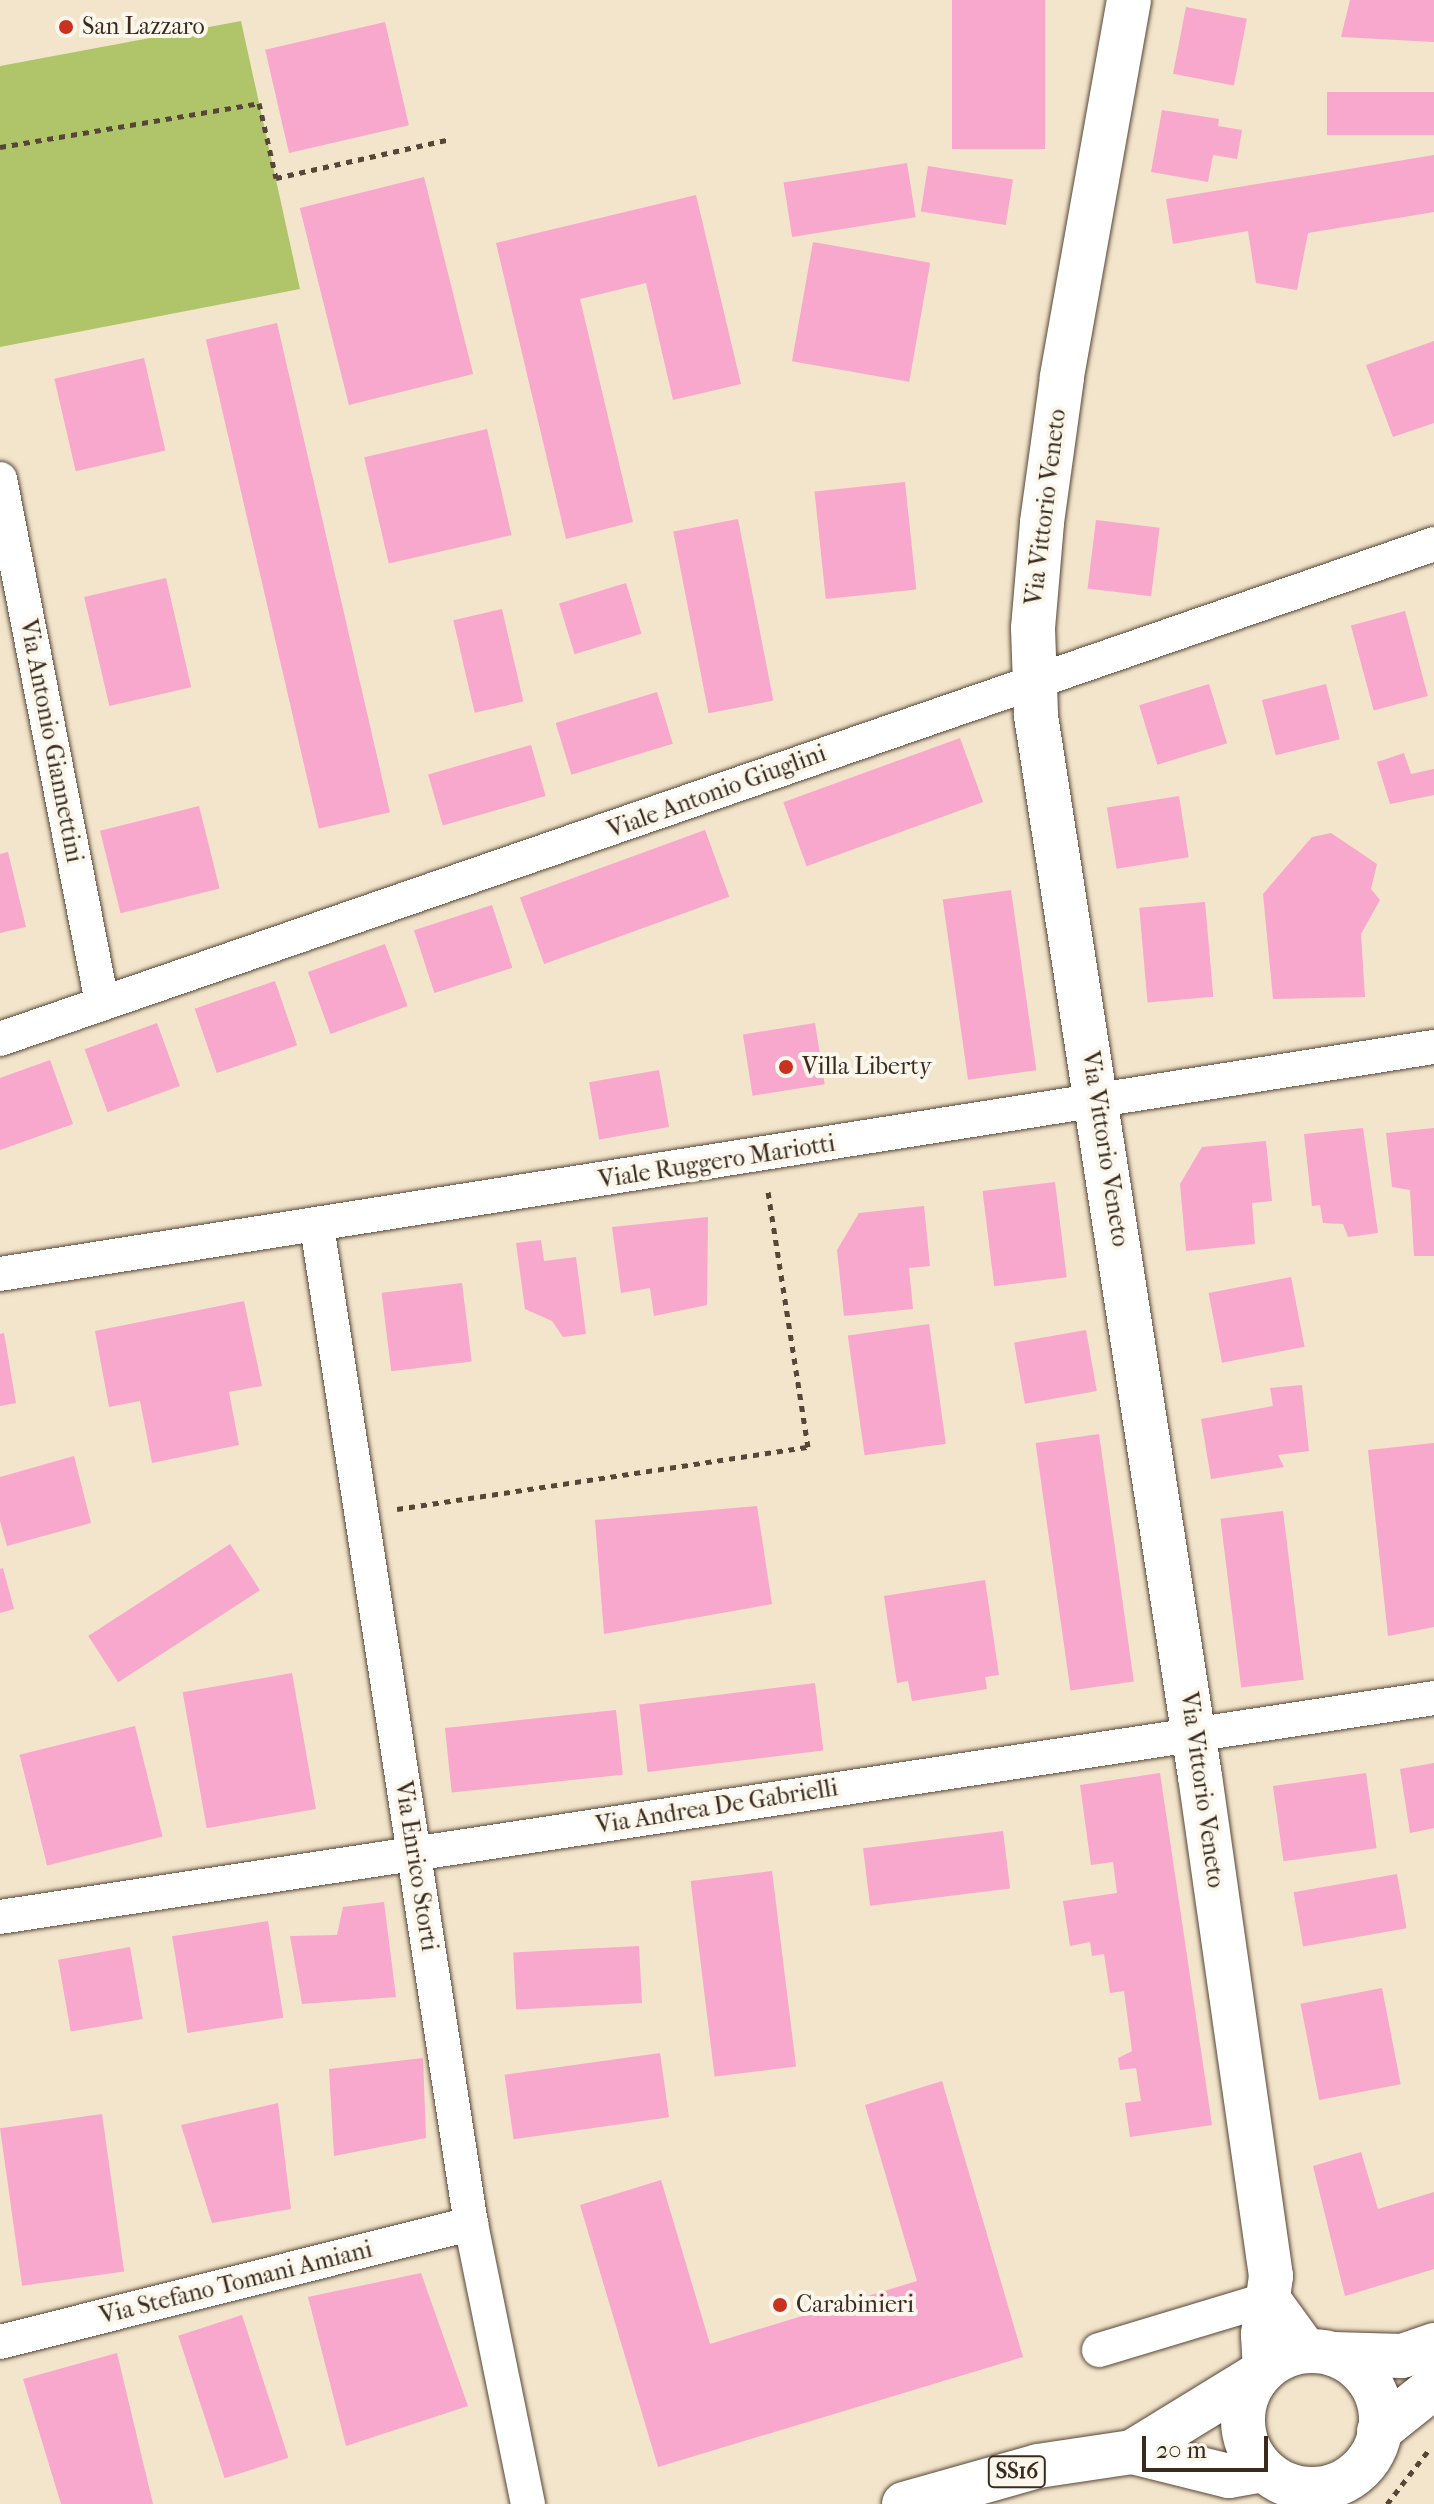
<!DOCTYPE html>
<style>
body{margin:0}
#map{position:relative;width:1434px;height:2504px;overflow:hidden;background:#f3e5cb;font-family:"IM FELL French Canon",serif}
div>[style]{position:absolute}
.green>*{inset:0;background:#b0c569}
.building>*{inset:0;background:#f8a7cd;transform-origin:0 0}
.path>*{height:5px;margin-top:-2.5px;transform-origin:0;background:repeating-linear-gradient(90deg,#574638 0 6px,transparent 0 12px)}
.roads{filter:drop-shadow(0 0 2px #574638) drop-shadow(0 0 2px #574638)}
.minor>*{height:34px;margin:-17px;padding:0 17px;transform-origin:17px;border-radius:17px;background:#fff}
.tertiary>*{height:44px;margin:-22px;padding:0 22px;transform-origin:22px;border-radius:22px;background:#fff}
.primary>*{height:44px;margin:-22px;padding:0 22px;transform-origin:22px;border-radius:22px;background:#fff}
.primary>.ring{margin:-22px;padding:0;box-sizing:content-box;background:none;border:44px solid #fff;border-radius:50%}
.dots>*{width:22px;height:22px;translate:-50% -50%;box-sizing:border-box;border:4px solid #fbf7ec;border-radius:50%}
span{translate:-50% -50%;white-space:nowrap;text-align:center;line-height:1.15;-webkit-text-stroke:8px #fbf7ec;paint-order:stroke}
.shield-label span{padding:2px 6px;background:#fbf7ec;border:2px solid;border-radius:6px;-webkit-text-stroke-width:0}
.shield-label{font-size:22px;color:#3b2a1e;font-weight:700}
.poi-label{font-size:24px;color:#3b2a1e}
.left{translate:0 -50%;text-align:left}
.street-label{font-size:24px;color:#3b2a1e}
.scale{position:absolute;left:1142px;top:2436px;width:126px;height:36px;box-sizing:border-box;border:4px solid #3b2a1e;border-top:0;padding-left:10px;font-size:24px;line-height:28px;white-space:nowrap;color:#3b2a1e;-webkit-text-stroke:6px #fbf7ec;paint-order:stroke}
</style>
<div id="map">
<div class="green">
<i style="clip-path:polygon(241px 21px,300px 289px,0 347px,0 66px)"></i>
</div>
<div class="building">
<i style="left:952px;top:0;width:93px;height:149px"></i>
<i style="clip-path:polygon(1350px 0,1434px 0,1434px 42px,1341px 37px)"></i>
<i style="left:1186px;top:7px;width:62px;height:68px;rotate:11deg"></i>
<i style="left:385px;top:22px;width:106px;height:123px;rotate:77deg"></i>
<i style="left:1434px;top:92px;width:43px;height:107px;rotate:90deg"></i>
<i style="clip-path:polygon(1162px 110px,1219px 119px,1218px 126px,1242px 130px,1237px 159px,1213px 155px,1208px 182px,1151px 172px)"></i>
<i style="clip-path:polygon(1434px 155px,1434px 212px,1308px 233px,1297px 290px,1256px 283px,1248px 231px,1173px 244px,1166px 199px)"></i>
<i style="left:907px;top:163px;width:55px;height:125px;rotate:81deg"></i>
<i style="left:928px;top:166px;width:86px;height:46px;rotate:9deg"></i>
<i style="left:424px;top:177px;width:203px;height:128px;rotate:76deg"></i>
<i style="clip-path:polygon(696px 195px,741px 384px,673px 400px,646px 283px,580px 299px,633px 522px,566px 539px,496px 243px)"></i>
<i style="left:813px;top:242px;width:119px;height:121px;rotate:10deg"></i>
<i style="left:277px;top:323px;width:502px;height:73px;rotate:77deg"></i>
<i style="clip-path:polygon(1434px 341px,1434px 423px,1393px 437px,1366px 365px)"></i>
<i style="left:144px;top:358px;width:95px;height:92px;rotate:77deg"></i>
<i style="left:487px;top:429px;width:109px;height:126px;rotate:77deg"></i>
<i style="left:905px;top:482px;width:108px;height:91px;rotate:84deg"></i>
<i style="left:738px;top:519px;width:185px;height:66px;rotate:79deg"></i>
<i style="left:1096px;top:520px;width:64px;height:69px;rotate:7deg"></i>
<i style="left:166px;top:578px;width:112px;height:84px;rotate:77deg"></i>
<i style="left:626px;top:583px;width:53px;height:70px;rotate:73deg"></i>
<i style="left:502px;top:609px;width:95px;height:50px;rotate:77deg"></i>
<i style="left:1405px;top:611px;width:88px;height:56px;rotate:75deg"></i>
<i style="left:1209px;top:684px;width:62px;height:73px;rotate:73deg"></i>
<i style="left:1326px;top:684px;width:57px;height:66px;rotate:76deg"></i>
<i style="left:657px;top:692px;width:54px;height:106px;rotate:73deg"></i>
<i style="left:960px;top:738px;width:68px;height:188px;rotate:70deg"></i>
<i style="left:531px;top:745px;width:53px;height:107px;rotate:74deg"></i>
<i style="clip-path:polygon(1404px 753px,1411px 774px,1434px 769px,1434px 795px,1390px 804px,1377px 762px)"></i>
<i style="left:1179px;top:796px;width:62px;height:73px;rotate:81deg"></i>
<i style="left:199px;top:806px;width:85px;height:102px;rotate:76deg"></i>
<i style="left:705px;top:830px;width:71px;height:197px;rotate:70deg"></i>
<i style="clip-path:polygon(1331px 833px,1377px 864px,1371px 889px,1380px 900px,1361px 934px,1365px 997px,1273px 999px,1263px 894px,1312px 837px)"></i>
<i style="clip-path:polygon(8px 852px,26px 927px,0 933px,0 854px)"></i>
<i style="left:1011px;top:890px;width:182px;height:69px;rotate:82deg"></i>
<i style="left:1205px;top:902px;width:95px;height:66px;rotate:85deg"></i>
<i style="left:492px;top:905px;width:66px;height:82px;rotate:72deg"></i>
<i style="left:385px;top:944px;width:66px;height:82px;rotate:70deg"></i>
<i style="left:275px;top:981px;width:68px;height:85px;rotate:71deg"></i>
<i style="left:157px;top:1023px;width:67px;height:77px;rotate:70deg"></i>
<i style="left:815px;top:1023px;width:62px;height:73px;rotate:81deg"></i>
<i style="clip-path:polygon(50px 1060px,73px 1124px,0 1150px,0 1078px)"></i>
<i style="left:659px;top:1070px;width:58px;height:71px;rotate:80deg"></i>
<i style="clip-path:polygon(1363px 1128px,1378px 1233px,1348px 1237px,1343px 1224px,1323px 1223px,1320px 1205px,1312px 1206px,1304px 1134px)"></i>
<i style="clip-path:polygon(1434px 1128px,1434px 1256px,1414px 1256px,1410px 1190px,1392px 1187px,1386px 1133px)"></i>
<i style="clip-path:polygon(1266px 1141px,1272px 1201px,1252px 1203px,1255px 1244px,1186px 1251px,1180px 1184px,1202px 1147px)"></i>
<i style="left:1055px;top:1182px;width:96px;height:73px;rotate:83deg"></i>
<i style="clip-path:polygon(924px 1206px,930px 1266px,909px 1268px,913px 1309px,844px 1316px,837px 1250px,859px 1213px)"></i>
<i style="clip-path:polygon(708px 1217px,707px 1305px,654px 1316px,650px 1288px,621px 1293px,612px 1227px)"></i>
<i style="clip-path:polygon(541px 1240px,544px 1261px,576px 1257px,586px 1334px,563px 1337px,552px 1321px,525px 1309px,516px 1243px)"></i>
<i style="left:1291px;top:1277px;width:71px;height:84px;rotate:79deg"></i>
<i style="left:462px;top:1283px;width:79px;height:81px;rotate:83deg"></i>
<i style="clip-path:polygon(244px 1301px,262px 1386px,229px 1392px,239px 1445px,152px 1463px,140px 1401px,109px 1407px,95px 1331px)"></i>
<i style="left:929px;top:1324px;width:121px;height:82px;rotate:82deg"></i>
<i style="left:1086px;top:1330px;width:62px;height:73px;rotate:80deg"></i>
<i style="clip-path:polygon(4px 1333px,16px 1403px,0 1406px,0 1334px)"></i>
<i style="clip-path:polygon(1302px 1385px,1309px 1451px,1278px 1455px,1284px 1467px,1211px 1479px,1201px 1419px,1273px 1406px,1270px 1388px)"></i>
<i style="left:1099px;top:1434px;width:250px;height:64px;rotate:82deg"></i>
<i style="clip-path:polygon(1434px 1443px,1434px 1627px,1388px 1636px,1368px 1450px)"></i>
<i style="clip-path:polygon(74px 1456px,91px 1523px,7px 1546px,0 1521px,0 1477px)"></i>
<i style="clip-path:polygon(757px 1506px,772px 1604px,604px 1634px,595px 1520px)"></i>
<i style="left:1283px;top:1511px;width:170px;height:63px;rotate:83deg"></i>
<i style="left:230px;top:1544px;width:55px;height:169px;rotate:57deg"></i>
<i style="clip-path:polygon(3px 1568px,14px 1609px,0 1613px,0 1569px)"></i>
<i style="clip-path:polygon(985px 1580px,999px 1675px,985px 1677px,987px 1689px,912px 1701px,908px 1681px,897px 1683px,884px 1596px)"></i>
<i style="left:292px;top:1673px;width:138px;height:111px;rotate:80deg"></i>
<i style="left:815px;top:1683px;width:68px;height:177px;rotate:83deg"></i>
<i style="left:616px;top:1710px;width:65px;height:172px;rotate:84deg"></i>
<i style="left:135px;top:1726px;width:114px;height:119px;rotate:76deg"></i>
<i style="clip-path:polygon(1434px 1763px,1434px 1828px,1410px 1833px,1400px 1769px)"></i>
<i style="clip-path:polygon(1160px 1773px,1212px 2125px,1130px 2137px,1125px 2103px,1141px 2101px,1136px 2068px,1120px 2070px,1118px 2058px,1132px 2051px,1124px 1991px,1110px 1993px,1104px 1954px,1092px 1956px,1090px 1942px,1070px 1946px,1063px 1901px,1117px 1893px,1113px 1862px,1091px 1865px,1080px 1785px)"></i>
<i style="left:1366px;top:1773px;width:76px;height:94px;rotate:82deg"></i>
<i style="left:1003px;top:1831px;width:58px;height:141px;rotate:83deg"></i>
<i style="left:772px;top:1871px;width:197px;height:82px;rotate:83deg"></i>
<i style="left:1397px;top:1874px;width:55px;height:105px;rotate:80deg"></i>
<i style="clip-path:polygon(384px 1902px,396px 1997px,302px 2004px,290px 1936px,337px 1935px,343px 1907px)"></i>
<i style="left:268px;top:1921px;width:98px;height:97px;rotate:81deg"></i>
<i style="left:639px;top:1946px;width:57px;height:126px;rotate:87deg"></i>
<i style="left:130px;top:1947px;width:73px;height:73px;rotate:80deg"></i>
<i style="left:1382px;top:1988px;width:98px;height:83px;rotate:79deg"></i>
<i style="left:660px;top:2053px;width:65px;height:157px;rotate:82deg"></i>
<i style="clip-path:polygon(423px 2058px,426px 2138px,334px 2156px,329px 2069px)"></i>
<i style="clip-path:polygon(942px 2081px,1023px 2357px,658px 2467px,580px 2205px,661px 2180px,710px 2344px,917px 2281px,865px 2105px)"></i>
<i style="clip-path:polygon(278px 2103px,291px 2209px,212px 2223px,181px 2125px)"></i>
<i style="left:102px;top:2114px;width:159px;height:103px;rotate:82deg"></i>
<i style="clip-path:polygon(1361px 2152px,1378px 2209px,1434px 2192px,1434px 2269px,1345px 2296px,1313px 2166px)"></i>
<i style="clip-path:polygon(421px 2273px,468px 2406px,346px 2446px,308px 2297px)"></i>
<i style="left:242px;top:2315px;width:150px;height:67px;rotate:72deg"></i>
<i style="clip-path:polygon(117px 2353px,153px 2504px,61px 2504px,23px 2379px)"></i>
</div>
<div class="path">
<i style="left:0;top:147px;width:263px;rotate:-9.6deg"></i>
<i style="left:259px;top:103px;width:77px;rotate:77.2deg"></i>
<i style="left:276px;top:178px;width:179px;rotate:-12.6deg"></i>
<i style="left:397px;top:1509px;width:416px;rotate:-8.6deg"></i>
<i style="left:808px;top:1447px;width:259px;rotate:-98.9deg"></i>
<i style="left:1387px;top:2504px;width:67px;rotate:-52.3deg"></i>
</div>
<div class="roads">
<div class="minor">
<i style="left:0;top:479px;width:534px;rotate:78.98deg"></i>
<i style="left:0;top:1039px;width:1517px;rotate:-19.04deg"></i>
<i style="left:317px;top:1226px;width:1010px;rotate:81.23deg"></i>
<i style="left:471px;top:2224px;width:286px;rotate:78.5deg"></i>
<i style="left:0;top:1274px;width:1452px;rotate:-9deg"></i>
<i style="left:0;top:1917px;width:1451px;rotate:-8.68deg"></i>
<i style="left:0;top:2342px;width:486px;rotate:-14.1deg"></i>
<i style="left:1099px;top:2350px;width:177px;rotate:-16.8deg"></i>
</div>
<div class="tertiary">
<i style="left:1129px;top:0;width:384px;rotate:100.1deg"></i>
<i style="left:1062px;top:378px;width:146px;rotate:97.9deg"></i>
<i style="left:1042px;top:523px;width:105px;rotate:94.9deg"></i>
<i style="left:1033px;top:628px;width:88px;rotate:88deg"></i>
<i style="left:1036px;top:716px;width:1073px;rotate:81.21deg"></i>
<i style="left:1200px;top:1776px;width:505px;rotate:81.92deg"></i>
<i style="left:1271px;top:2276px;width:59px;rotate:97.9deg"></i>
<i style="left:1263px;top:2334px;width:35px;rotate:87deg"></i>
<i style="left:1268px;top:2299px;width:63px;rotate:54deg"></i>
</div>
<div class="primary">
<i class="ring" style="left:1243px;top:2351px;width:94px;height:94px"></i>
<i style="left:1333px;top:2354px;width:69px;rotate:1.7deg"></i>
<i style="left:1402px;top:2356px;width:34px;rotate:-19deg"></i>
<i style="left:1379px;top:2431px;width:70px;rotate:-38.7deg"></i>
<i style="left:1132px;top:2452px;width:100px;rotate:13.9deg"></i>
<i style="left:1229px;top:2476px;width:34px;rotate:-10deg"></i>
<i style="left:904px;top:2504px;width:139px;rotate:-15.8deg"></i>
<i style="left:1038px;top:2466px;width:95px;rotate:-8.5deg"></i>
<i style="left:1132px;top:2452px;width:151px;rotate:-31.5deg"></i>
</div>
</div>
<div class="dots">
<i style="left:66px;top:27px;background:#c8321e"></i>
<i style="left:786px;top:1067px;background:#c8321e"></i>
<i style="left:780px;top:2305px;background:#c8321e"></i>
</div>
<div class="shield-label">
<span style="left:1017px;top:2472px">SS16</span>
</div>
<div class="poi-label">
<span class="left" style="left:82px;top:27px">San Lazzaro</span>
<span class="left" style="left:802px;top:1067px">Villa Liberty</span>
<span class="left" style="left:796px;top:2305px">Carabinieri</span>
</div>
<div class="street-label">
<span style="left:1046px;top:507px;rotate:-83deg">Via Vittorio Veneto</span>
<span style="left:51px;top:741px;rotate:79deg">Via Antonio Giannettini</span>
<span style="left:717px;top:792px;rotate:-20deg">Viale Antonio Giuglini</span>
<span style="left:1105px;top:1149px;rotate:81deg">Via Vittorio Veneto</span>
<span style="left:717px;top:1162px;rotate:-9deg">Viale Ruggero Mariotti</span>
<span style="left:1202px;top:1790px;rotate:82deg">Via Vittorio Veneto</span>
<span style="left:717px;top:1807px;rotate:-9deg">Via Andrea De Gabrielli</span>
<span style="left:416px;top:1866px;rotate:81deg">Via Enrico Storti</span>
<span style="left:236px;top:2283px;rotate:-14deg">Via Stefano Tomani Amiani</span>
</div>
<div class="scale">20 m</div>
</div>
